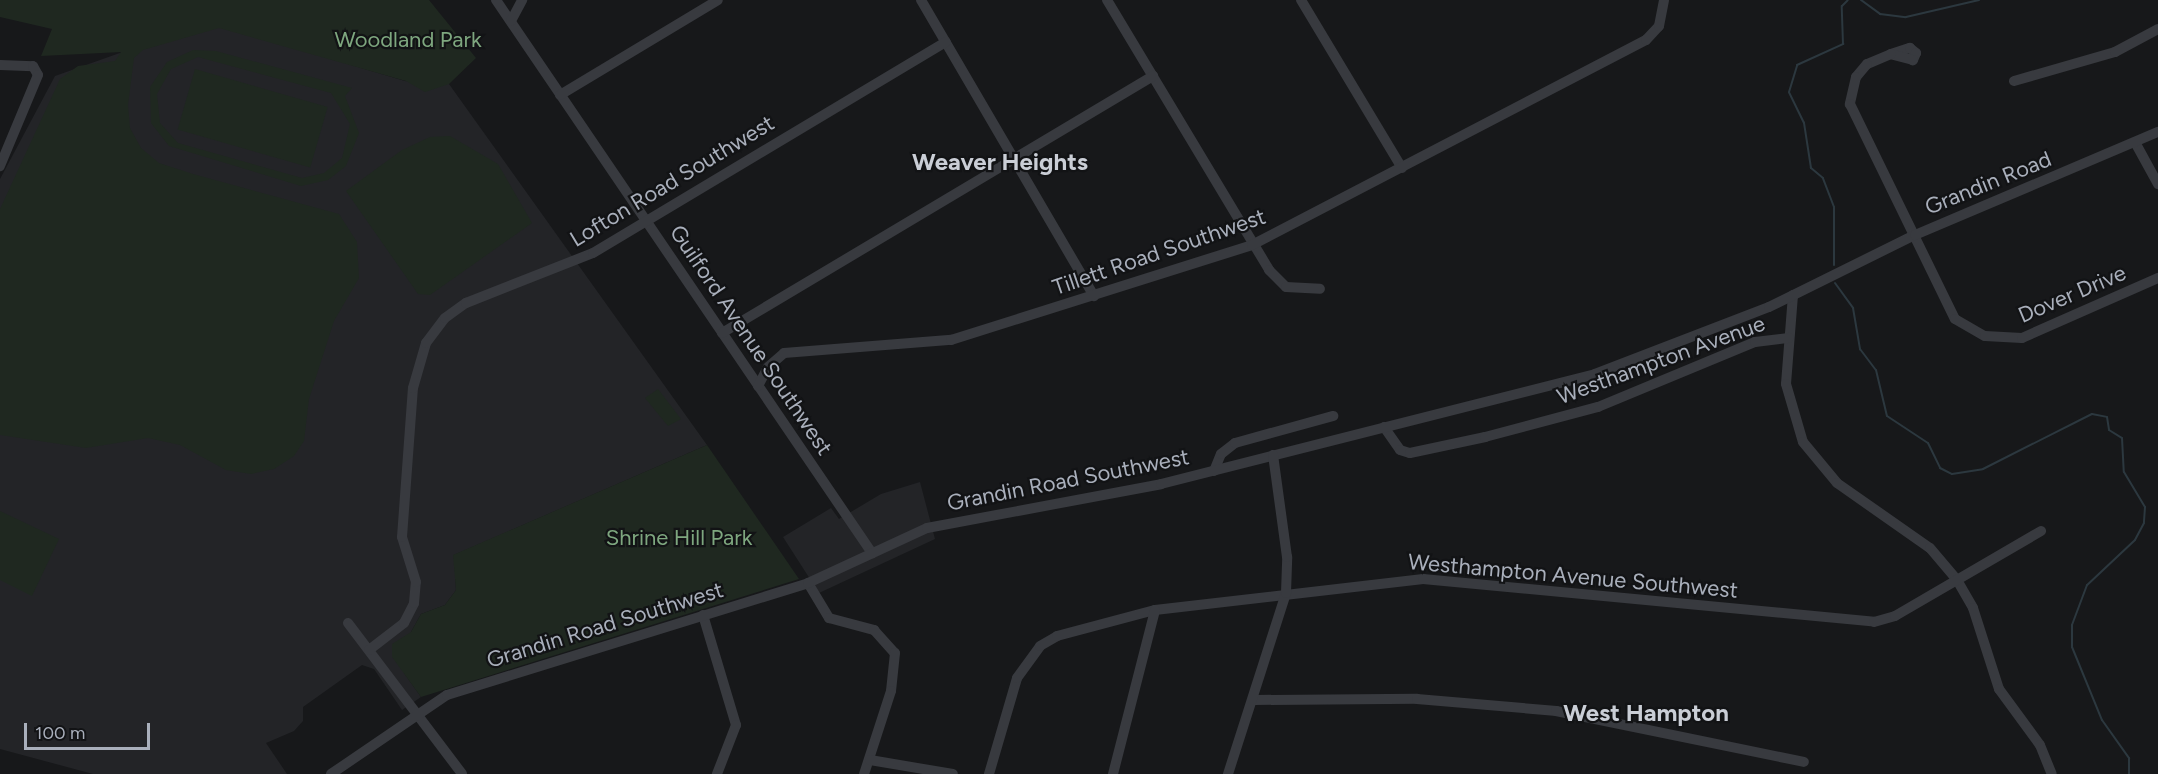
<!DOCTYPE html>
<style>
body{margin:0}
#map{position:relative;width:2158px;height:774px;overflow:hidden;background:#17181a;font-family:Figtree,sans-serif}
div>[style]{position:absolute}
.built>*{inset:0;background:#232427}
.green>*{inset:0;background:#1f2820;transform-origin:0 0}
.stream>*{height:2px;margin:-1px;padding:0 1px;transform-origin:1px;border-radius:1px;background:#2c383f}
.minor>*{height:10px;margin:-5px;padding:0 5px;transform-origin:5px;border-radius:5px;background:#383a3f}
span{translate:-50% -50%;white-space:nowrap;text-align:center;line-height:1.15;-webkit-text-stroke:4.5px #121315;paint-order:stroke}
.park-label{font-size:22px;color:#7ea77f}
.street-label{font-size:22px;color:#a9afbb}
.neighbourhood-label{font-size:24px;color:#caced6;font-weight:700}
.scale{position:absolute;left:24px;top:723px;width:126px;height:27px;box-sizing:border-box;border:3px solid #a9afbb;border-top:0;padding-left:8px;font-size:18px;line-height:21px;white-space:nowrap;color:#a9afbb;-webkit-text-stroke:4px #121315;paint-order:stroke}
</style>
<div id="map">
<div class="built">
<i style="clip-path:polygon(207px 22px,405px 81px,449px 84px,707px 445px,454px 555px,456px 590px,445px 605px,421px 614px,411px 632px,404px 673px,421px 697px,402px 710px,374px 669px,362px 665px,303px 707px,303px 721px,294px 731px,266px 743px,287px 774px,93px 774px,0 749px,0 179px,55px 76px)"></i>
<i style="clip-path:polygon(920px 482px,935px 539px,819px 593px,783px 537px,831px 508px,839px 519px,881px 494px)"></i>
</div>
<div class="green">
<i style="clip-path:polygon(0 0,429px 0,476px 58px,449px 84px,425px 92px,406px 81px,219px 28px,143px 50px,134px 58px,128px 105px,130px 128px,141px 148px,159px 163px,193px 174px,339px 214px,357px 242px,359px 278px,334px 321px,309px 399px,304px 441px,294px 456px,274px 469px,251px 474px,226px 470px,180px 445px,148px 438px,86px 448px,0 435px,0 209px,60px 79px,78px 66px,115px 61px,121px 52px,41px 56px,52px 29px,0 17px)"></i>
<i style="clip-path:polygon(evenodd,193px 50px,216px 51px,352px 88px,345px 96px,359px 133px,346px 166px,328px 180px,301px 186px,169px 146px,151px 123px,150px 87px,167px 62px,193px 50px,198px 57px,331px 93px,350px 124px,342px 158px,324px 173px,302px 178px,178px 143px,160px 123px,157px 94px,171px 69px,198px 57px)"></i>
<i style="left:195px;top:69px;width:138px;height:63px;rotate:16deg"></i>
<i style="clip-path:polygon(450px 136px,498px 164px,532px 223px,430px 295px,418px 294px,346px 191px,402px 150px,430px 137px)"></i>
<i style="clip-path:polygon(658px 389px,681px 419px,668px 426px,645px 398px)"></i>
<i style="clip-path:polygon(707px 445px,799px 579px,421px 697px,392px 657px,392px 644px,411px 632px,421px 614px,445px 605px,456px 590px,453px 555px)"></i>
<i style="clip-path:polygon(0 511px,59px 539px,32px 596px,0 580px)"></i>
</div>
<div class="stream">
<i style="left:1861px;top:0;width:24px;rotate:36deg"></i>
<i style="left:1880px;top:14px;width:26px;rotate:7deg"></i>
<i style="left:1906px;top:17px;width:75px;rotate:-13.1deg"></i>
<i style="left:1834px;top:265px;width:58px;rotate:-90deg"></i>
<i style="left:1834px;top:207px;width:31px;rotate:-111deg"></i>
<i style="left:1823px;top:178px;width:16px;rotate:-140deg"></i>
<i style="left:1811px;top:168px;width:46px;rotate:-98.8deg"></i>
<i style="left:1804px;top:123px;width:34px;rotate:-116deg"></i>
<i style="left:1789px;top:92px;width:28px;rotate:-73deg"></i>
<i style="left:1797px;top:65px;width:51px;rotate:-24.5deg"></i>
<i style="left:1843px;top:44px;width:38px;rotate:-92deg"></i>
<i style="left:1842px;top:6px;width:8px;rotate:-45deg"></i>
<i style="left:1835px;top:283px;width:31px;rotate:54deg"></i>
<i style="left:1853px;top:308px;width:42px;rotate:80.3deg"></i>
<i style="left:1860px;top:349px;width:26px;rotate:53deg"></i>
<i style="left:1876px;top:370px;width:47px;rotate:76.6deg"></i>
<i style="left:1887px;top:416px;width:49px;rotate:33.4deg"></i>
<i style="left:1928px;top:443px;width:28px;rotate:64deg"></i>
<i style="left:1940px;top:468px;width:13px;rotate:27deg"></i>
<i style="left:1952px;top:474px;width:31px;rotate:-9deg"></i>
<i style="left:1983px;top:469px;width:122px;rotate:-26.8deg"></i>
<i style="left:2092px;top:414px;width:15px;rotate:11deg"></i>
<i style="left:2107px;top:417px;width:13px;rotate:81deg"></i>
<i style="left:2109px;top:430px;width:15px;rotate:32deg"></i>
<i style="left:2122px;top:438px;width:34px;rotate:87deg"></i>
<i style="left:2124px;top:472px;width:41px;rotate:59deg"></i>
<i style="left:2145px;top:507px;width:16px;rotate:94deg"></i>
<i style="left:2144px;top:523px;width:19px;rotate:118deg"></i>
<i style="left:2135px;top:540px;width:66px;rotate:136.8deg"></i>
<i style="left:2087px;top:585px;width:43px;rotate:110.6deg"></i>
<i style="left:2072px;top:625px;width:22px;rotate:90deg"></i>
<i style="left:2072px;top:647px;width:79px;rotate:67.7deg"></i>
<i style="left:2102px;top:720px;width:47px;rotate:54.6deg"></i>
<i style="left:2129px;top:758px;width:16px;rotate:90deg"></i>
</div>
<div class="minor">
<i style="left:496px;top:0;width:669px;rotate:55.79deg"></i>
<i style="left:921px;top:0;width:343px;rotate:59.7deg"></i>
<i style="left:1107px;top:0;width:315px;rotate:59deg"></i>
<i style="left:1269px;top:270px;width:24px;rotate:45deg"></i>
<i style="left:1286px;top:287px;width:34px;rotate:3deg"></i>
<i style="left:1301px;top:0;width:196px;rotate:59deg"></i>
<i style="left:511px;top:21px;width:24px;rotate:-62deg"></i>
<i style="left:1891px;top:54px;width:20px;rotate:-18deg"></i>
<i style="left:1910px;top:48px;width:8px;rotate:40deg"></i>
<i style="left:1916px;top:53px;width:8px;rotate:113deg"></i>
<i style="left:1913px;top:60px;width:23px;rotate:-165deg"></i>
<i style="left:1891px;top:54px;width:26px;rotate:157deg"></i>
<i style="left:1867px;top:64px;width:17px;rotate:130deg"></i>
<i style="left:1856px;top:77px;width:28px;rotate:103deg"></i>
<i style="left:1850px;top:104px;width:239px;rotate:64deg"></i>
<i style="left:1955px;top:319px;width:34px;rotate:30deg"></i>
<i style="left:1985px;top:336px;width:37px;rotate:3deg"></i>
<i style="left:2022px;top:338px;width:149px;rotate:-23.8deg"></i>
<i style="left:0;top:65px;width:33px;rotate:2deg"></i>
<i style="left:33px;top:66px;width:10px;rotate:61deg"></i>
<i style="left:38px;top:75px;width:99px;rotate:112.7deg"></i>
<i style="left:2014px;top:81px;width:105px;rotate:-16deg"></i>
<i style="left:2115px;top:52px;width:49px;rotate:-28.1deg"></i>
<i style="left:560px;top:95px;width:184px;rotate:-31deg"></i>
<i style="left:2136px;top:144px;width:46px;rotate:61.2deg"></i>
<i style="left:1793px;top:295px;width:89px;rotate:94.5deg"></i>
<i style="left:1786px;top:384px;width:60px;rotate:73.7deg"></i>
<i style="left:1803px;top:442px;width:53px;rotate:50.3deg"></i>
<i style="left:1837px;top:483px;width:113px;rotate:35deg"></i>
<i style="left:1930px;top:548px;width:42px;rotate:49.8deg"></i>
<i style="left:1957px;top:580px;width:32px;rotate:60deg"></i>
<i style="left:1973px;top:608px;width:85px;rotate:72.2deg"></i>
<i style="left:1999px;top:689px;width:69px;rotate:53.8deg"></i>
<i style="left:2040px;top:745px;width:31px;rotate:68deg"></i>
<i style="left:722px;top:333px;width:502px;rotate:-30.81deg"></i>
<i style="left:758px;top:386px;width:21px;rotate:-62deg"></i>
<i style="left:768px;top:367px;width:21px;rotate:-41deg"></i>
<i style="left:784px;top:353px;width:168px;rotate:-4.5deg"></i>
<i style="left:951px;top:340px;width:316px;rotate:-17.5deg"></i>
<i style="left:1252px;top:245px;width:444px;rotate:-27.5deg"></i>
<i style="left:1646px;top:40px;width:19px;rotate:-47deg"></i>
<i style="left:1659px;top:26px;width:26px;rotate:-79deg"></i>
<i style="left:1384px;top:427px;width:28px;rotate:55deg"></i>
<i style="left:1400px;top:450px;width:10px;rotate:17deg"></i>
<i style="left:1410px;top:453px;width:77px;rotate:-12deg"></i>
<i style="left:1485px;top:437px;width:117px;rotate:-14.9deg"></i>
<i style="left:1598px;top:407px;width:170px;rotate:-22.5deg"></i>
<i style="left:1755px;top:342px;width:34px;rotate:-7deg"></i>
<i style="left:1214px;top:471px;width:18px;rotate:-68deg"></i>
<i style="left:1221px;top:454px;width:18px;rotate:-38deg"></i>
<i style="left:1235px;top:443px;width:102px;rotate:-15.4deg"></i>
<i style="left:808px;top:583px;width:41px;rotate:59deg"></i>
<i style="left:829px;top:618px;width:47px;rotate:14.9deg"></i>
<i style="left:874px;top:630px;width:31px;rotate:48deg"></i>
<i style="left:895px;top:653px;width:38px;rotate:96deg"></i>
<i style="left:891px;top:691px;width:87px;rotate:108deg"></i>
<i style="left:703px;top:615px;width:115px;rotate:73.3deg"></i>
<i style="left:736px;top:725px;width:53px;rotate:111.2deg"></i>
<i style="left:348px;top:623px;width:189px;rotate:52.9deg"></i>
<i style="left:369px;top:650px;width:44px;rotate:-37.6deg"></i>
<i style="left:404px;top:623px;width:22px;rotate:-63deg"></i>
<i style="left:414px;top:603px;width:21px;rotate:-85deg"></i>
<i style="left:416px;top:582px;width:47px;rotate:-107.3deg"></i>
<i style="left:402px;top:537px;width:149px;rotate:-85.8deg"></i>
<i style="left:413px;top:388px;width:47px;rotate:-73.9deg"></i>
<i style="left:426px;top:343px;width:31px;rotate:-53deg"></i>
<i style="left:445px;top:318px;width:26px;rotate:-36deg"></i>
<i style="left:466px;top:303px;width:136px;rotate:-21.5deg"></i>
<i style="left:593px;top:253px;width:411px;rotate:-30.9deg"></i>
<i style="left:1254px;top:700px;width:163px;rotate:-0.4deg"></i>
<i style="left:1417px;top:699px;width:140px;rotate:4.9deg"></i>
<i style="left:1556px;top:711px;width:253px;rotate:11.6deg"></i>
<i style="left:870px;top:760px;width:84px;rotate:9.6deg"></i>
<i style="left:331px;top:774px;width:140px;rotate:-34.3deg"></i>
<i style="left:447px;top:695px;width:378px;rotate:-17.2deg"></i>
<i style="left:808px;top:583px;width:131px;rotate:-24.8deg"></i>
<i style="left:927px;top:528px;width:238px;rotate:-10.6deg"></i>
<i style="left:1161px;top:484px;width:448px;rotate:-14.2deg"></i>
<i style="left:1595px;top:374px;width:186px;rotate:-21.1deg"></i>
<i style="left:1769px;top:307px;width:163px;rotate:-26.3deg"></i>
<i style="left:1915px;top:235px;width:264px;rotate:-23deg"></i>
<i style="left:989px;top:774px;width:100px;rotate:-73.7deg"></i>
<i style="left:1017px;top:678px;width:39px;rotate:-54deg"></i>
<i style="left:1040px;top:646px;width:20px;rotate:-30deg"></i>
<i style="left:1057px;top:636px;width:101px;rotate:-14.9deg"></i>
<i style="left:1155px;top:610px;width:270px;rotate:-6.6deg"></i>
<i style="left:1423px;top:579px;width:453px;rotate:5.4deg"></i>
<i style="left:1874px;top:622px;width:22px;rotate:-16deg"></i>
<i style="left:1895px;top:616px;width:169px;rotate:-30.2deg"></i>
<i style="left:1113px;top:774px;width:169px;rotate:-75.6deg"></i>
<i style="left:1228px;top:774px;width:190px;rotate:-72.2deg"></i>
<i style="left:1286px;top:593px;width:36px;rotate:-88deg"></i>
<i style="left:1287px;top:557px;width:103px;rotate:-97.8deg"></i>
</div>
<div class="park-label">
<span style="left:408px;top:40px">Woodland Park</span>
<span style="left:679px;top:538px">Shrine Hill Park</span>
</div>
<div class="street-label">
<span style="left:672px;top:181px;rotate:-31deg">Lofton Road Southwest</span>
<span style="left:1988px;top:183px;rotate:-22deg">Grandin Road</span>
<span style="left:1159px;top:252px;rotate:-19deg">Tillett Road Southwest</span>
<span style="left:2072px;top:294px;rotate:-23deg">Dover Drive</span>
<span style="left:751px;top:340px;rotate:56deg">Guilford Avenue Southwest</span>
<span style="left:1661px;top:360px;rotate:-20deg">Westhampton Avenue</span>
<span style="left:1068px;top:480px;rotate:-11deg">Grandin Road Southwest</span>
<span style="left:1573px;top:576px;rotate:5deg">Westhampton Avenue Southwest</span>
<span style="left:605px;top:625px;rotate:-17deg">Grandin Road Southwest</span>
</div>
<div class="neighbourhood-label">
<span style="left:1000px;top:162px">Weaver Heights</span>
<span style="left:1646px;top:713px">West Hampton</span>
</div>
<div class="scale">100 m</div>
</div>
